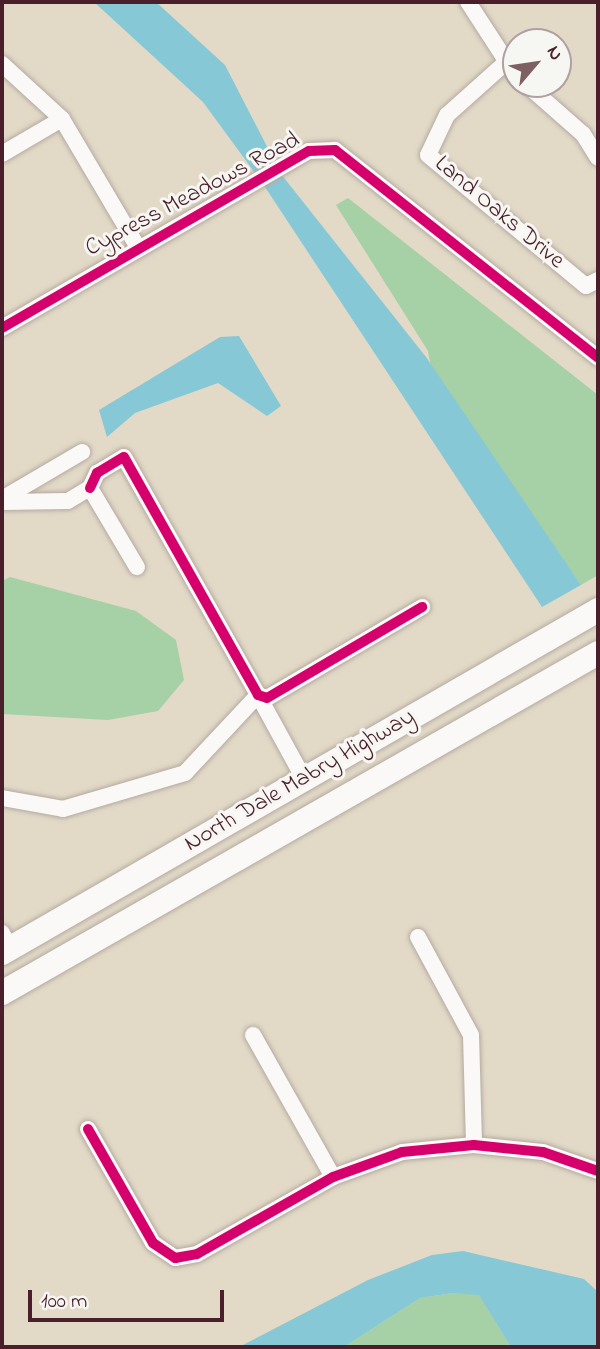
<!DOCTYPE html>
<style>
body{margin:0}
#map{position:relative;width:600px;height:1349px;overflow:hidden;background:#e2d9c7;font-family:"Indie Flower",sans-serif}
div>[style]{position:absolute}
.green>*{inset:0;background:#a6d0a6}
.water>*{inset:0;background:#87c8d7}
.roads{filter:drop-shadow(0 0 2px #b4aaa0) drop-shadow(0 0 2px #b4aaa0)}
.minor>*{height:16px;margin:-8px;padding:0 8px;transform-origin:8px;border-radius:8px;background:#fbf9f7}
.primary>*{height:24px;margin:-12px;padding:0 12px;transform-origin:12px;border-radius:12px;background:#fbf9f7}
.cycleway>*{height:10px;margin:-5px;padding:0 5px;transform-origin:5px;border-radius:5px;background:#d6006c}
span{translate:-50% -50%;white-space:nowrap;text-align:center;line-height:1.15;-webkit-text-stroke:6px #f6f6f2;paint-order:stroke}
.street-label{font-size:24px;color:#4a1f2b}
.frame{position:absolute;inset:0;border:4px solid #4a1f2b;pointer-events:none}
.north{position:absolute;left:502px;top:28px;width:70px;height:70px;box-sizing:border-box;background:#f6f6f2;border:2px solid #b1a0a2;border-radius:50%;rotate:61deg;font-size:19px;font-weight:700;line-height:28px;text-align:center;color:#4a1f2b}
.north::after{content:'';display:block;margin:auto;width:24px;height:32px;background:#7f6062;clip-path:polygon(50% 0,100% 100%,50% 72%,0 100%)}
.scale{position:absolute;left:28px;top:1290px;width:196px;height:32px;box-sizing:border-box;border:4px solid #4a1f2b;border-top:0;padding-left:9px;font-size:21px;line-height:24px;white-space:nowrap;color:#4a1f2b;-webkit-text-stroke:5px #f6f6f2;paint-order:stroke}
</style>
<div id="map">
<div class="green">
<i style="clip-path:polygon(348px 198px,598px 395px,598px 575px,581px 585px,432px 373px,428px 351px,336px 205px)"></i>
<i style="clip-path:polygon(10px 577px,136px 611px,176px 640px,184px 680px,158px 711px,108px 720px,2px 714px,2px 581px)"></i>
<i style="clip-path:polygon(453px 1293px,479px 1294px,511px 1347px,344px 1347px,420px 1298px)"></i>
</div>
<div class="water">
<i style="clip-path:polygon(94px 2px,156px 2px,225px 65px,275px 162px,255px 173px,203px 102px)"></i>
<i style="clip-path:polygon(281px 174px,426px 357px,581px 585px,542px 607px,263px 184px)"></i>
<i style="clip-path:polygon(239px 336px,281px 406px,267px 416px,218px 383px,135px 413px,107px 437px,99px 410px,220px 337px)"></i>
<i style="clip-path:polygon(463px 1251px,584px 1279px,598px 1292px,598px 1347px,511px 1347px,479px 1295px,453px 1293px,420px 1298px,344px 1347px,239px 1347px,368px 1280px,432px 1255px)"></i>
</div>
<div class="roads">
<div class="minor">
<i style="left:468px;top:2px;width:88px;rotate:57deg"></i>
<i style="left:2px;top:64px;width:81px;rotate:42.5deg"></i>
<i style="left:62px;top:119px;width:147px;rotate:59.4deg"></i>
<i style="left:503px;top:65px;width:75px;rotate:138.2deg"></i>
<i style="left:447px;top:115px;width:44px;rotate:115.4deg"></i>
<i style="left:428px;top:155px;width:205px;rotate:39.7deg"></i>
<i style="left:586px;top:286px;width:13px;rotate:-27deg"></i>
<i style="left:526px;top:84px;width:76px;rotate:41.3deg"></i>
<i style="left:583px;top:134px;width:28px;rotate:58deg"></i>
<i style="left:2px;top:154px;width:69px;rotate:-30.3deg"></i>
<i style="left:2px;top:328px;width:354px;rotate:-30deg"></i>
<i style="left:309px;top:151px;width:26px;rotate:-2deg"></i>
<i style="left:335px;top:150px;width:335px;rotate:38.3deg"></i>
<i style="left:90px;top:488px;width:17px;rotate:-65deg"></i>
<i style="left:97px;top:473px;width:31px;rotate:-31deg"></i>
<i style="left:124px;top:457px;width:273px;rotate:60.6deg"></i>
<i style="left:258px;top:695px;width:9px;rotate:18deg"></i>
<i style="left:267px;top:698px;width:180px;rotate:-30.4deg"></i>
<i style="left:2px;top:499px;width:93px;rotate:-30.4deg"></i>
<i style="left:2px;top:502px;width:66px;rotate:-0.9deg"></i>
<i style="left:68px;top:501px;width:26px;rotate:-31deg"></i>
<i style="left:90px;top:488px;width:92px;rotate:59.3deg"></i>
<i style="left:2px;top:798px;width:62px;rotate:10.2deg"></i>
<i style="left:63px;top:809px;width:127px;rotate:-16.4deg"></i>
<i style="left:185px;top:773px;width:107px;rotate:-46.9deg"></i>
<i style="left:258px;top:695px;width:96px;rotate:61.3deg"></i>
<i style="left:2px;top:933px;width:18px;rotate:63deg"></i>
<i style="left:418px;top:937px;width:111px;rotate:61.6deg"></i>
<i style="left:471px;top:1035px;width:110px;rotate:88.4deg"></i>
<i style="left:253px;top:1035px;width:163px;rotate:60.6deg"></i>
<i style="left:88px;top:1129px;width:131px;rotate:60.3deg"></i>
<i style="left:153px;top:1243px;width:27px;rotate:34deg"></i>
<i style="left:175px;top:1258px;width:22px;rotate:-10deg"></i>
<i style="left:197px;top:1254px;width:156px;rotate:-29.5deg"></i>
<i style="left:333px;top:1177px;width:73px;rotate:-19.9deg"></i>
<i style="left:402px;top:1152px;width:72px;rotate:-5.6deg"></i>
<i style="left:474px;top:1145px;width:69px;rotate:5.8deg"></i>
<i style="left:543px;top:1152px;width:58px;rotate:19.1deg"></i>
</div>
<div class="primary">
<i style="left:2px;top:953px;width:688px;rotate:-29.92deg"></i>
<i style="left:2px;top:993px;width:686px;rotate:-29.7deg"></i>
</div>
</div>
<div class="cycleway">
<i style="left:2px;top:328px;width:354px;rotate:-30deg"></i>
<i style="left:309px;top:151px;width:26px;rotate:-2deg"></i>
<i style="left:335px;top:150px;width:335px;rotate:38.3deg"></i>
<i style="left:90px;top:488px;width:17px;rotate:-65deg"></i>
<i style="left:97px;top:473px;width:31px;rotate:-31deg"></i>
<i style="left:124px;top:457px;width:273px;rotate:60.6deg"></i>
<i style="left:258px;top:695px;width:9px;rotate:18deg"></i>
<i style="left:267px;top:698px;width:180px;rotate:-30.4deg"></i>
<i style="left:88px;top:1129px;width:131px;rotate:60.3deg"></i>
<i style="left:153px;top:1243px;width:27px;rotate:34deg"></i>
<i style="left:175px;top:1258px;width:22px;rotate:-10deg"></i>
<i style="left:197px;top:1254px;width:156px;rotate:-29.5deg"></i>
<i style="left:333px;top:1177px;width:73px;rotate:-19.9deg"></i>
<i style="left:402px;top:1152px;width:72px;rotate:-5.6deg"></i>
<i style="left:474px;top:1145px;width:69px;rotate:5.8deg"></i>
<i style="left:543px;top:1152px;width:58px;rotate:19.1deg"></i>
</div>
<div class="street-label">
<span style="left:193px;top:195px;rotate:-28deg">Cypress Meadows Road</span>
<span style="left:499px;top:213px;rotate:40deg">Land Oaks Drive</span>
<span style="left:300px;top:781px;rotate:-30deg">North Dale Mabry Highway</span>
</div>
<div class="frame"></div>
<div class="north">N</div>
<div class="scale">100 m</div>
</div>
